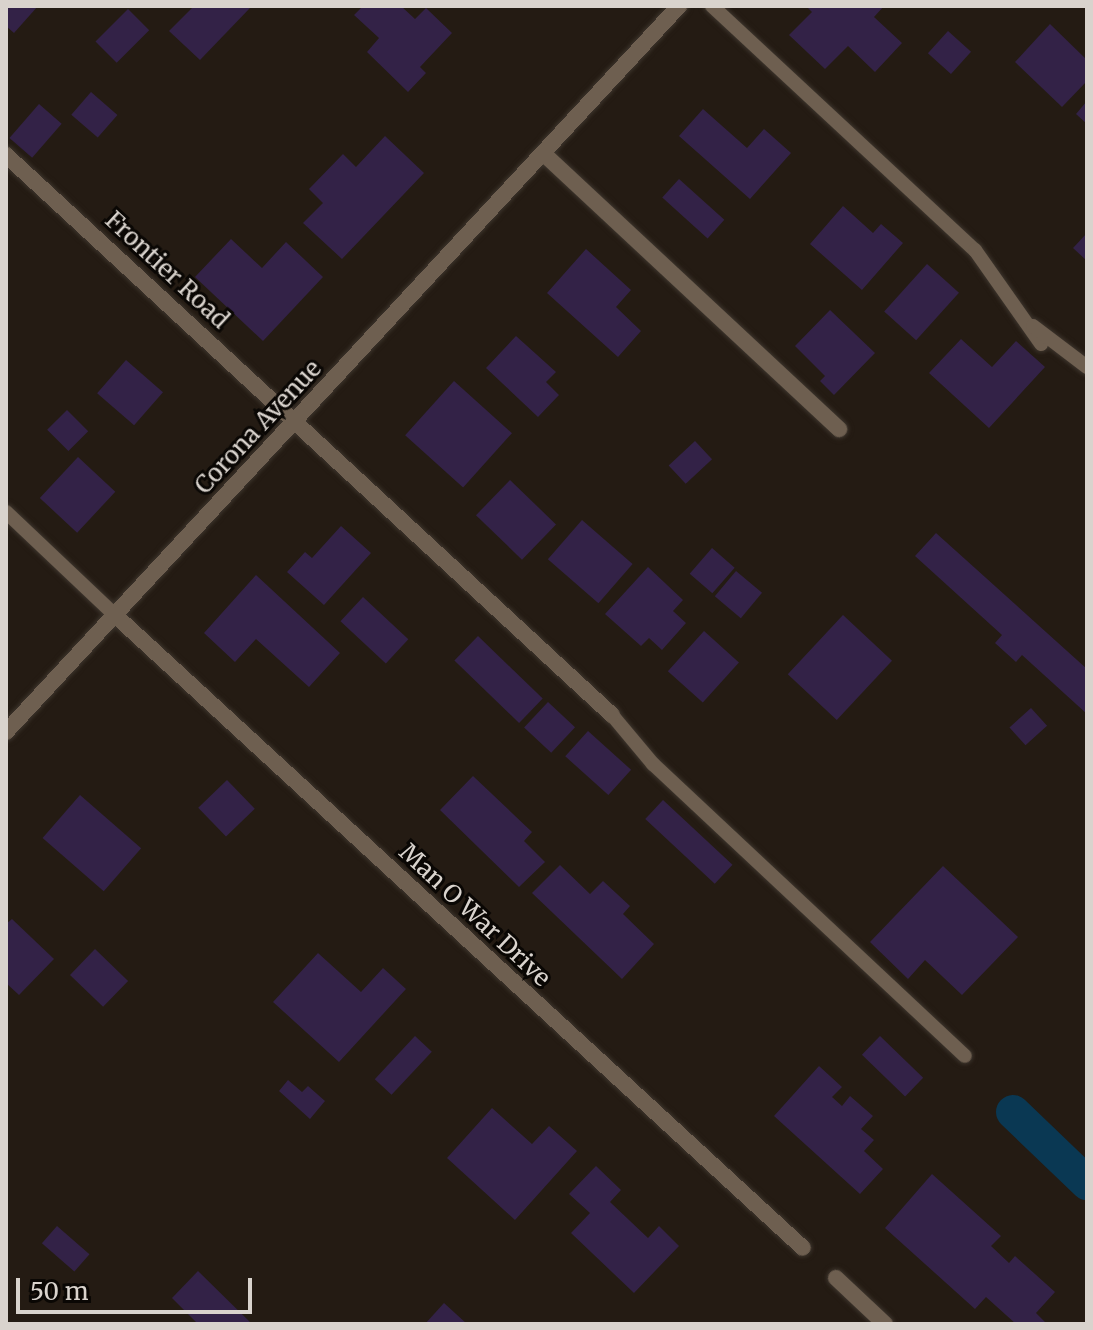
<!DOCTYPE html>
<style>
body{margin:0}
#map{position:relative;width:1093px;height:1330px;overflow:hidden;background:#241b13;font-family:Merriweather,serif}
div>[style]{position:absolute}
.canal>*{height:34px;margin:-17px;padding:0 17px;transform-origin:17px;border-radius:17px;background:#0a3853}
.building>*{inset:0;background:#332247;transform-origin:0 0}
.roads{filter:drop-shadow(0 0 2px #3d352d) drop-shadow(0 0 2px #3d352d)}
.service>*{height:14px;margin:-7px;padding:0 7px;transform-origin:7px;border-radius:7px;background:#6e5f50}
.minor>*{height:16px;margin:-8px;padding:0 8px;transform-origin:8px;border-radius:8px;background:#6e5f50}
span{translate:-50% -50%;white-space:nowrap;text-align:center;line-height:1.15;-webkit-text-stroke:6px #0a0704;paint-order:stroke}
.street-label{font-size:24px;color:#d9d3cd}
.frame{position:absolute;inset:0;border:8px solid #d9d3cd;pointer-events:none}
.scale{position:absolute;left:16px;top:1278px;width:236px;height:36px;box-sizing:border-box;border:4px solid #d9d3cd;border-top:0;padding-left:10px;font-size:24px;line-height:28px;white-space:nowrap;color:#d9d3cd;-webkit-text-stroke:6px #0a0704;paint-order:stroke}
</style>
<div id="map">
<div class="canal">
<i style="left:1013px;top:1112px;width:103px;rotate:43.8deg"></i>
</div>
<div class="building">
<i style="clip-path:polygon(6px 6px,38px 6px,14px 33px,6px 26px)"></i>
<i style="clip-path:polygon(194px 6px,248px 6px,250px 8px,200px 60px,169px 31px)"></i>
<i style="clip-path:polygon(363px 6px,401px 6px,415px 19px,426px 8px,452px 33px,420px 67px,426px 73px,408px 92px,367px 52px,379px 38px,354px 15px)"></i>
<i style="clip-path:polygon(806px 6px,884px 6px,874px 17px,902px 43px,875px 72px,848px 46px,825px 69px,789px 35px,812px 12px)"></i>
<i style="left:128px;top:9px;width:30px;height:46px;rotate:45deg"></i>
<i style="clip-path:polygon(1050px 24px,1087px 60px,1087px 81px,1062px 107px,1015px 62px)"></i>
<i style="left:948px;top:31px;width:31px;height:30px;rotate:42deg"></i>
<i style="left:91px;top:92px;width:35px;height:30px;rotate:41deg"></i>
<i style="clip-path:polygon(1087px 101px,1087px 124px,1076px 114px)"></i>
<i style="left:39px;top:104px;width:30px;height:45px;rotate:41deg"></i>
<i style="clip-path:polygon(703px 109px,747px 148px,764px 129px,791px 153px,750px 199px,679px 136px)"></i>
<i style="clip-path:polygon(385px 136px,424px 173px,342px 259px,303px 223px,323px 203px,309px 189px,343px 154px,356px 167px)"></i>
<i style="left:679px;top:179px;width:61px;height:25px;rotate:42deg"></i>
<i style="clip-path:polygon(843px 206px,873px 233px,881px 224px,903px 243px,862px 290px,810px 244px)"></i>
<i style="clip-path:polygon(1087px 233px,1087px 261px,1073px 248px)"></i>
<i style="clip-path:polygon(231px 239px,262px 268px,286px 242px,323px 277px,263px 341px,195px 277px)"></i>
<i style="clip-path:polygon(586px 249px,631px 290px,616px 307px,641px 331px,618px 357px,547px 293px)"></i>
<i style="left:927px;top:264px;width:43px;height:64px;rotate:42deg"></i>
<i style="clip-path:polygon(830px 310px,875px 353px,834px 395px,820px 381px,825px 376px,795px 346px)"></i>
<i style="clip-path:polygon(516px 336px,556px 372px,546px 382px,559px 395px,538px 417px,486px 368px)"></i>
<i style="clip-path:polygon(961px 339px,992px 367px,1016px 341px,1045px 367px,989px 428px,929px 373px)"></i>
<i style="left:126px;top:360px;width:49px;height:44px;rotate:41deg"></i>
<i style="left:454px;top:381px;width:78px;height:73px;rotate:42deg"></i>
<i style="left:67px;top:410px;width:30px;height:28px;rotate:45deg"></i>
<i style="left:695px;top:441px;width:25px;height:36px;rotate:47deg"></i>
<i style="left:78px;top:457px;width:51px;height:56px;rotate:43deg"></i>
<i style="left:510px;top:480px;width:64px;height:49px;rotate:44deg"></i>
<i style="left:582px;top:520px;width:67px;height:52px;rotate:41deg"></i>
<i style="clip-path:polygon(341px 526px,371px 553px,324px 605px,287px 572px,305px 552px,312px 558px)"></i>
<i style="clip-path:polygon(936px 533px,1087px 669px,1087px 714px,1022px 655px,1016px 662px,995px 643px,1002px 635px,915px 556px)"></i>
<i style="left:712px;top:548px;width:30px;height:34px;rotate:41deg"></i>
<i style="clip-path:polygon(648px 567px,683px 600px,673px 611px,686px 623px,662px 650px,649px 638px,641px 646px,605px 614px)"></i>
<i style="left:736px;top:571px;width:34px;height:33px;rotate:40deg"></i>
<i style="clip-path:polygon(256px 575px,340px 653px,309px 687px,256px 639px,235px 662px,204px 633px)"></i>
<i style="left:363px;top:597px;width:62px;height:33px;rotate:43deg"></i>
<i style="left:843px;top:615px;width:67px;height:81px;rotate:43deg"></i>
<i style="left:704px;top:631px;width:47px;height:54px;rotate:42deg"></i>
<i style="left:478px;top:636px;width:90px;height:34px;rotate:44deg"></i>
<i style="left:548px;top:702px;width:37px;height:35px;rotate:43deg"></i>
<i style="left:1031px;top:708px;width:24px;height:29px;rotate:48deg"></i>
<i style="left:588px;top:731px;width:58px;height:34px;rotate:42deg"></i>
<i style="clip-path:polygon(473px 776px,532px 832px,524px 841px,545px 862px,519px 887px,440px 810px)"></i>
<i style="left:227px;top:780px;width:40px;height:40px;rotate:46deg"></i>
<i style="left:80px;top:795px;width:81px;height:57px;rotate:41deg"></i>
<i style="left:663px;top:800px;width:95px;height:26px;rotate:43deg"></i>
<i style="clip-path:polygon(560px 865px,590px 894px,603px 881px,630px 906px,623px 914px,654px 944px,622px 979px,532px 893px)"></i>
<i style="clip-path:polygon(943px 866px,1018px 937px,962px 995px,925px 960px,908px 979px,870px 942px)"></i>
<i style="clip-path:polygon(12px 919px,54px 959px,19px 995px,6px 983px,6px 924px)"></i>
<i style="left:95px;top:949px;width:46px;height:36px;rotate:44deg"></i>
<i style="clip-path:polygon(318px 953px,361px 992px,383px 968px,406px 989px,339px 1062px,273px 1002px)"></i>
<i style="left:415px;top:1036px;width:23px;height:59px;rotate:43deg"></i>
<i style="left:880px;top:1036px;width:60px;height:26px;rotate:44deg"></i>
<i style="clip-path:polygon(819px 1066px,842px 1087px,832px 1097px,842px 1106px,850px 1096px,873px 1116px,861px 1129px,874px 1140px,864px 1151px,883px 1169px,860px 1194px,774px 1116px)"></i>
<i style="clip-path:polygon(288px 1080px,302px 1092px,308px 1086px,325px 1101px,310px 1119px,279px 1091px)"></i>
<i style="clip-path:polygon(492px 1108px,532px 1144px,549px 1126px,577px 1151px,515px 1220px,447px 1158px)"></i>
<i style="clip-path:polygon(596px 1166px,621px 1190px,610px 1202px,648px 1238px,659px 1226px,679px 1246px,634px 1293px,571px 1233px,590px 1213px,569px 1194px)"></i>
<i style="clip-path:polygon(932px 1174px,1001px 1236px,991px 1246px,1009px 1263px,1015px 1256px,1055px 1292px,1036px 1313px,1047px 1324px,1016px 1324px,986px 1297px,975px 1309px,885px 1228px)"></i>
<i style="left:57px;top:1226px;width:43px;height:23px;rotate:41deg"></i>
<i style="clip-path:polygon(198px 1271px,252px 1324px,198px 1324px,172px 1298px)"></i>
<i style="clip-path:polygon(444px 1303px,467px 1324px,425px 1324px)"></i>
</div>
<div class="roads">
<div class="service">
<i style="left:712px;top:6px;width:359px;rotate:42.9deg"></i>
<i style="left:975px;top:250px;width:115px;rotate:54.9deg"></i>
<i style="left:1033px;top:326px;width:68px;rotate:37.2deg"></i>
<i style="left:6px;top:512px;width:151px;rotate:43.4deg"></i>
<i style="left:612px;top:715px;width:64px;rotate:50.1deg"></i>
<i style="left:653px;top:764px;width:427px;rotate:43.1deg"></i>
</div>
<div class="minor">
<i style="left:543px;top:153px;width:405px;rotate:43deg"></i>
<i style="left:6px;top:155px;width:825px;rotate:42.74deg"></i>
<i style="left:116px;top:616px;width:933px;rotate:42.61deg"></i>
<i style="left:6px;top:732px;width:990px;rotate:-47.17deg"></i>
<i style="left:836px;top:1278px;width:67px;rotate:43.2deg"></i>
</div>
</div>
<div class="street-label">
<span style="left:167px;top:270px;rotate:43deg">Frontier Road</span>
<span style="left:258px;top:427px;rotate:-47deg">Corona Avenue</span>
<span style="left:475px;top:915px;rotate:43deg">Man O War Drive</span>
</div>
<div class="frame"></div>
<div class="scale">50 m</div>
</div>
